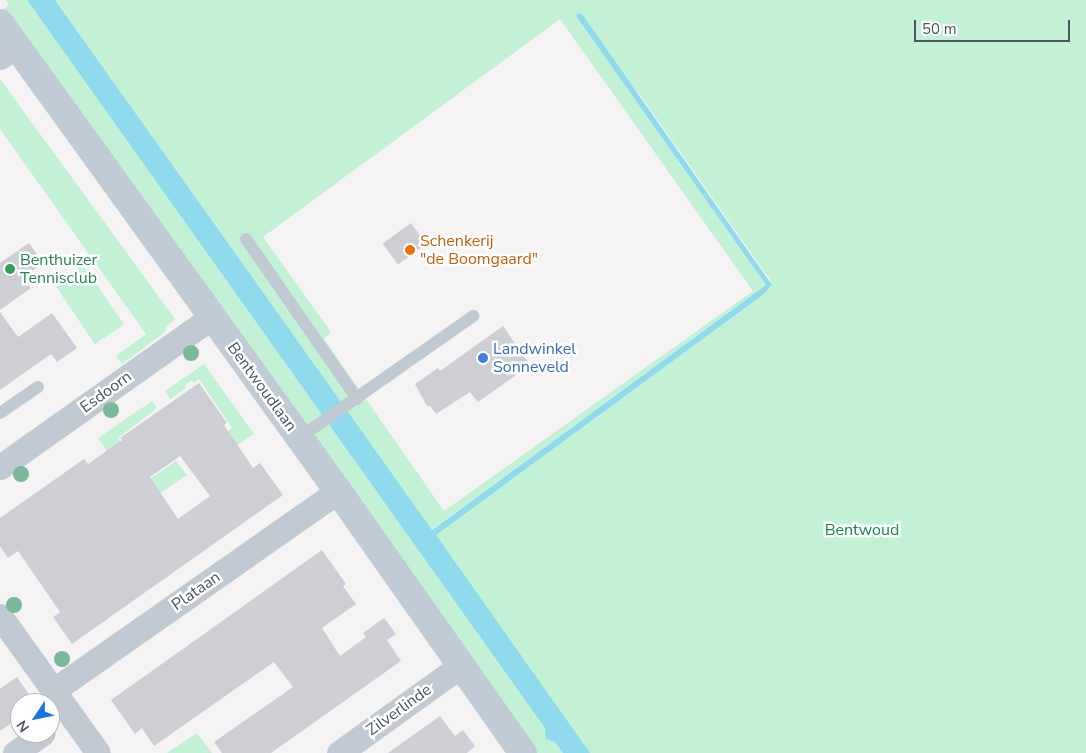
<!DOCTYPE html>
<style>
body{margin:0}
#map{position:relative;width:1086px;height:753px;overflow:hidden;background:#f5f3f3;font-family:"Nunito Sans",sans-serif}
div>[style]{position:absolute}
.green>*{inset:0;background:#c3f1d5;transform-origin:0 0}
.water>*{inset:0;background:#90daee}
.building>*{inset:0;background:#cdcfd5;transform-origin:0 0}
.lane>*{height:12px;margin:-6px;padding:0 6px;transform-origin:6px;border-radius:6px;background:#c1cad2}
.street>*{height:25px;margin:-12.5px;padding:0 12.5px;transform-origin:12.5px;border-radius:12.5px;background:#c1cad2}
.secondary>*{height:28px;margin:-14px;padding:0 14px;transform-origin:14px;border-radius:14px;background:#c1cbd6}
.trees>*{width:16px;height:16px;margin:-8px;border-radius:50%;background:#7bb799}
.dots>*{width:14px;height:14px;translate:-50% -50%;box-sizing:border-box;border:2px solid #fff;border-radius:50%}
span{translate:-50% -50%;white-space:nowrap;text-align:center;line-height:1.15;-webkit-text-stroke:5px #fff;paint-order:stroke}
.food-label{font-size:16px;color:#c56008}
.left{translate:0 -50%;text-align:left}
.leisure-label{font-size:16px;color:#27864d}
.shop-label{font-size:16px;color:#366cbe}
.street-label{font-size:16px;color:#4a5661}
.park-label{font-size:16px;color:#17864f}
.north{position:absolute;left:10px;top:693px;width:50px;height:50px;box-sizing:border-box;background:#fff;border:1px solid #b7bbc0;border-radius:50%;rotate:236deg;font-size:14px;font-weight:700;line-height:20px;text-align:center;color:#4a5661}
.north::after{content:'';display:block;margin:auto;width:18px;height:22px;background:#1a73e8;clip-path:polygon(50% 0,100% 100%,50% 72%,0 100%)}
.scale{position:absolute;left:914px;top:20px;width:156px;height:22px;box-sizing:border-box;border:2px solid #4a5661;border-top:0;padding-left:6px;font-size:15px;line-height:18px;white-space:nowrap;color:#4a5661;-webkit-text-stroke:4px #fff;paint-order:stroke}
</style>
<div id="map">
<div class="green">
<i style="clip-path:polygon(evenodd,6px 0,27px 0,429px 564px,435px 535px,764px 294px,771px 287px,770px 280px,640px 95px,576px 16px,766px 285px,431px 530px,55px 0,1086px 0,1086px 753px,534px 753px,3px 9px,9px 5px,6px 0,560px 19px,753px 291px,444px 511px,324px 339px,331px 332px,263px 237px,560px 19px)"></i>
<i style="clip-path:polygon(0 79px,175px 319px,167px 326px,164px 333px,122px 364px,116px 356px,146px 334px,0 129px)"></i>
<i style="left:83px;top:264px;width:73px;height:35px;rotate:56deg"></i>
<i style="clip-path:polygon(204px 364px,254px 434px,220px 456px,220px 437px,232px 428px,199px 379px,194px 383px,192px 380px,185px 385px,186px 388px,170px 399px,165px 391px)"></i>
<i style="clip-path:polygon(152px 401px,157px 408px,118px 438px,148px 480px,176px 461px,187px 475px,156px 496px,109px 454px,98px 438px)"></i>
<i style="clip-path:polygon(197px 733px,212px 753px,167px 753px)"></i>
</div>
<div class="water">
<i style="clip-path:polygon(27px 0,55px 0,432px 530px,766px 285px,576px 16px,578px 13px,582px 14px,772px 285px,764px 294px,436px 535px,590px 753px,563px 753px,555px 742px,546px 739px,545px 728px)"></i>
</div>
<div class="building">
<i style="left:411px;top:223px;width:26px;height:35px;rotate:54deg"></i>
<i style="clip-path:polygon(29px 243px,43px 263px,23px 278px,31px 288px,0 310px,0 263px)"></i>
<i style="clip-path:polygon(0 312px,18px 337px,52px 313px,77px 348px,57px 362px,51px 354px,0 390px)"></i>
<i style="clip-path:polygon(503px 326px,530px 365px,478px 402px,470px 392px,436px 414px,431px 407px,427px 406px,415px 384px,438px 368px,440px 371px)"></i>
<i style="clip-path:polygon(evenodd,199px 383px,227px 423px,224px 425px,253px 468px,260px 463px,283px 495px,72px 644px,53px 617px,60px 612px,18px 551px,8px 558px,0 546px,0 518px,84px 459px,88px 464px,122px 440px,120px 438px,199px 383px,180px 456px,210px 496px,178px 519px,150px 477px,180px 456px)"></i>
<i style="clip-path:polygon(322px 550px,346px 584px,343px 586px,356px 604px,322px 628px,340px 656px,366px 637px,363px 633px,384px 618px,396px 634px,387px 640px,401px 661px,271px 753px,222px 753px,214px 742px,293px 687px,274px 662px,154px 746px,142px 728px,135px 734px,111px 700px)"></i>
<i style="clip-path:polygon(17px 677px,35px 703px,20px 703px,20px 717px,0 731px,0 689px)"></i>
<i style="clip-path:polygon(440px 716px,455px 736px,463px 730px,475px 746px,467px 753px,388px 753px)"></i>
</div>
<div class="lane">
<i style="left:246px;top:239px;width:195px;rotate:55.2deg"></i>
<i style="left:0;top:413px;width:46px;rotate:-34.4deg"></i>
<i style="left:299px;top:438px;width:213px;rotate:-35deg"></i>
</div>
<div class="street">
<i style="left:0;top:57px;width:19px;rotate:-35deg"></i>
<i style="left:0;top:467px;width:260px;rotate:-35.3deg"></i>
<i style="left:0;top:616px;width:168px;rotate:54.4deg"></i>
<i style="left:54px;top:690px;width:347px;rotate:-35deg"></i>
<i style="left:15px;top:753px;width:34px;rotate:-36deg"></i>
<i style="left:339px;top:753px;width:149px;rotate:-35.7deg"></i>
</div>
<div class="secondary">
<i style="left:0;top:23px;width:577px;rotate:54.16deg"></i>
<i style="left:338px;top:491px;width:321px;rotate:54.8deg"></i>
</div>
<div class="trees">
<i style="left:191px;top:353px"></i>
<i style="left:111px;top:410px"></i>
<i style="left:21px;top:474px"></i>
<i style="left:14px;top:605px"></i>
<i style="left:62px;top:659px"></i>
</div>
<div class="dots">
<i style="left:410px;top:250px;background:#e8710a"></i>
<i style="left:10px;top:269px;background:#2e9e5b"></i>
<i style="left:483px;top:358px;background:#3f7fe0"></i>
</div>
<div class="food-label">
<span class="left" style="left:420px;top:250px">Schenkerij<br>"de Boomgaard"</span>
</div>
<div class="leisure-label">
<span class="left" style="left:20px;top:269px">Benthuizer<br>Tennisclub</span>
</div>
<div class="shop-label">
<span class="left" style="left:493px;top:358px">Landwinkel<br>Sonneveld</span>
</div>
<div class="street-label">
<span style="left:262px;top:387px;rotate:54deg">Bentwoudlaan</span>
<span style="left:106px;top:392px;rotate:-36deg">Esdoorn</span>
<span style="left:196px;top:591px;rotate:-35deg">Plataan</span>
<span style="left:399px;top:710px;rotate:-36deg">Zilverlinde</span>
</div>
<div class="park-label">
<span style="left:862px;top:530px">Bentwoud</span>
</div>
<div class="north">N</div>
<div class="scale">50 m</div>
</div>
